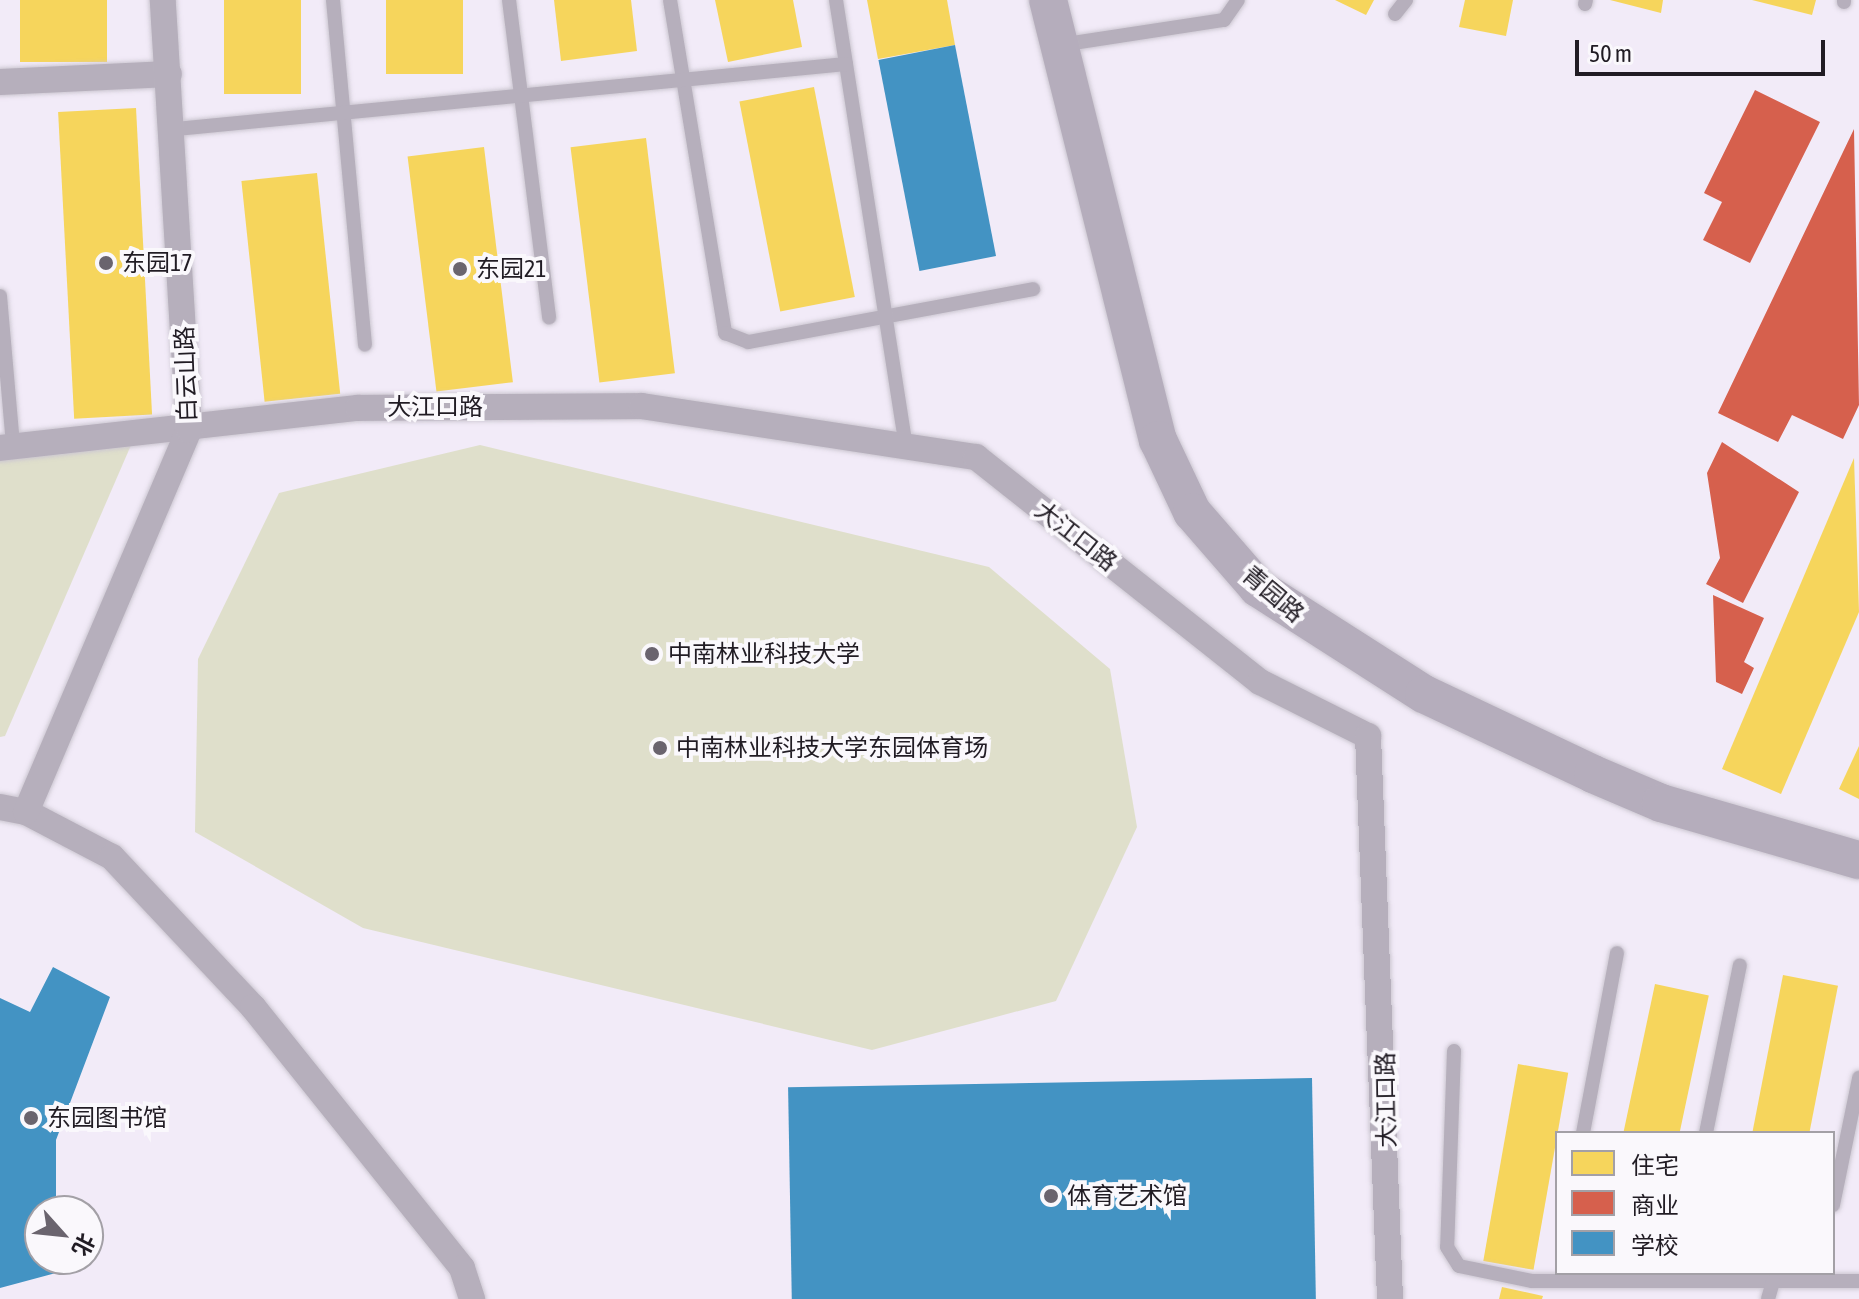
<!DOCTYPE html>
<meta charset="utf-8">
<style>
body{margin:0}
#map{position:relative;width:1859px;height:1299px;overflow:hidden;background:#f2ebf8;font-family:"Asap Condensed","Noto Sans SC",sans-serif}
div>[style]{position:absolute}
.green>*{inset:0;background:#dfdfcb}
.homes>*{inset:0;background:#f6d55c;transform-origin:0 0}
.shops>*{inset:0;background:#d6604d}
.schools>*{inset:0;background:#4393c3;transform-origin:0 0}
.roads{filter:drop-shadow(0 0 2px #ccc7d1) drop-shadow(0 0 2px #ccc7d1)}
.lane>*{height:14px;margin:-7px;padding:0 7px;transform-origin:7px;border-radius:7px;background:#b6afbc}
.street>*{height:26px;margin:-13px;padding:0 13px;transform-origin:13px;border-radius:13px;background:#b6afbc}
.secondary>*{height:38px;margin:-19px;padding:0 19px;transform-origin:19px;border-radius:19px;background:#b5adbc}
.dots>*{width:22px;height:22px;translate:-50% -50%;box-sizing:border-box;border:4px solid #faf8fc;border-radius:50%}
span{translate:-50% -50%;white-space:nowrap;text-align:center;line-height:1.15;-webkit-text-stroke:8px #faf8fc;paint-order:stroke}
.poi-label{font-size:24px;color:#211c24}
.left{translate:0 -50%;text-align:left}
.street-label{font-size:24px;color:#211c24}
.legend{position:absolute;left:1555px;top:1131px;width:280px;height:144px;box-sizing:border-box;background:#faf8fc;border:2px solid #a3a0a6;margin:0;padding:10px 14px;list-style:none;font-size:24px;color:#211c24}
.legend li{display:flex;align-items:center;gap:16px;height:40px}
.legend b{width:40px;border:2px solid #a3a0a6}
.north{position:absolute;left:24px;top:1195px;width:80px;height:80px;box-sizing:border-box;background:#faf8fc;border:2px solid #a3a0a6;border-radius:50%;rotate:117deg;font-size:22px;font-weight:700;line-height:32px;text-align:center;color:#211c24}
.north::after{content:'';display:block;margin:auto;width:28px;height:36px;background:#6a646e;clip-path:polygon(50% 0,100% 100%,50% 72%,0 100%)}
.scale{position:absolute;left:1575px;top:40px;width:250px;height:36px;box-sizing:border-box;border:4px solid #211c24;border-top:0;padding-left:10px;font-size:24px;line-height:28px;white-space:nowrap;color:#211c24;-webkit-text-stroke:6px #faf8fc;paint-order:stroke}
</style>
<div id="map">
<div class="green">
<i style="clip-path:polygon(138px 429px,5px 736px,0 737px,0 440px)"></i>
<i style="clip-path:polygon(480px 445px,989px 567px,1110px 669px,1137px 827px,1056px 1001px,872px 1050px,363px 928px,195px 832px,198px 659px,279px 493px)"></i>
</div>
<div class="homes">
<i style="left:20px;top:0;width:87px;height:62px"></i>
<i style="left:224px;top:0;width:77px;height:94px"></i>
<i style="left:386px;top:0;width:77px;height:74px"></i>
<i style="clip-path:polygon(554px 0,631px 0,637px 51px,561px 61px)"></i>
<i style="clip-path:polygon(715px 0,793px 0,802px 47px,728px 62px)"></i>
<i style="clip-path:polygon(867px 0,947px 0,955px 45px,878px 59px)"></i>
<i style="clip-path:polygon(1335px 0,1374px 0,1366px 15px)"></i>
<i style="clip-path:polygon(1465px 0,1513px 0,1506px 36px,1459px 27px)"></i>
<i style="clip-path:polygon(1610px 0,1663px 0,1661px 13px)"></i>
<i style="clip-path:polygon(1752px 0,1816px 0,1812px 15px)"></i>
<i style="left:814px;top:87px;width:214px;height:76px;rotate:79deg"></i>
<i style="left:136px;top:108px;width:307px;height:78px;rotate:87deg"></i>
<i style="left:646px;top:138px;width:237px;height:76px;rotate:83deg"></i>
<i style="left:484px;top:147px;width:237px;height:77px;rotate:83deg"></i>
<i style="left:317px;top:173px;width:222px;height:76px;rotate:84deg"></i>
<i style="clip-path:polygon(1854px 458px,1859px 612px,1781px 794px,1722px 769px)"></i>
<i style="clip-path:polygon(1859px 746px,1859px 799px,1839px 789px)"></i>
<i style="left:1783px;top:975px;width:56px;height:161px;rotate:11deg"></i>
<i style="left:1655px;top:984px;width:55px;height:152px;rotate:12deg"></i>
<i style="left:1518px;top:1064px;width:51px;height:200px;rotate:10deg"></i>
<i style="clip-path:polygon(1502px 1287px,1543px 1296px,1542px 1299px,1499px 1299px)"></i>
</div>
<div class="shops">
<i style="clip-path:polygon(1755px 90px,1820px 122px,1750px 263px,1703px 240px,1722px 202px,1704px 193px)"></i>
<i style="clip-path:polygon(1854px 129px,1859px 405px,1843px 439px,1792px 415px,1778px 442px,1718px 413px)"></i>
<i style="clip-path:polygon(1722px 442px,1799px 492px,1743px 603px,1706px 584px,1720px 558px,1707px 473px)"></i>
<i style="clip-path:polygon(1713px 595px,1764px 618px,1744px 662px,1754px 668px,1742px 694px,1716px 682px)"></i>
</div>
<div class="schools">
<i style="left:955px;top:45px;width:215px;height:78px;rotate:79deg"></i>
<i style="clip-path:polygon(53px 967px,110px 997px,56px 1140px,56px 1211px,40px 1211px,40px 1259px,65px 1259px,67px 1270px,0 1288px,0 998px,30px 1012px)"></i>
<i style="left:1312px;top:1078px;width:221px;height:524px;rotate:89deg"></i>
</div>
<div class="roads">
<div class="lane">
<i style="left:333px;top:0;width:346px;rotate:84.7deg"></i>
<i style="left:509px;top:0;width:320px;rotate:82.8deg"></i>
<i style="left:670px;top:0;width:338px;rotate:80.6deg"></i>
<i style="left:725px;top:333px;width:25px;rotate:21deg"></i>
<i style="left:748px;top:342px;width:290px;rotate:-10.5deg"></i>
<i style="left:836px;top:0;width:451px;rotate:81.1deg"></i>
<i style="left:1844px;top:2px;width:2px;rotate:-90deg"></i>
<i style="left:1585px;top:4px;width:4px;rotate:-76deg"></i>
<i style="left:1395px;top:14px;width:18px;rotate:-52deg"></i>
<i style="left:1060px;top:45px;width:166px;rotate:-8.7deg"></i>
<i style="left:1224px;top:20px;width:24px;rotate:-55deg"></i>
<i style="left:176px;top:129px;width:673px;rotate:-5.54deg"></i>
<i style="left:0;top:296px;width:151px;rotate:85deg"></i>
<i style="left:1454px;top:1051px;width:196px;rotate:92deg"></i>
<i style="left:1447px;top:1247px;width:22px;rotate:58deg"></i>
<i style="left:1459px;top:1266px;width:75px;rotate:11.6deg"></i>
<i style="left:1532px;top:1281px;width:327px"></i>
<i style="left:1583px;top:1133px;width:183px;rotate:-79.3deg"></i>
<i style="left:1706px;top:1133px;width:171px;rotate:-78.6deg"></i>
<i style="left:1833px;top:1205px;width:130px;rotate:-78.4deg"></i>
<i style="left:1768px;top:1299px;width:19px;rotate:-74deg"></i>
</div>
<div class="street">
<i style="left:0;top:82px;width:169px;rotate:-2.7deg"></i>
<i style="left:0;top:448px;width:360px;rotate:-6.4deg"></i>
<i style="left:358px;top:408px;width:284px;rotate:-0.4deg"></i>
<i style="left:642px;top:406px;width:338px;rotate:8.7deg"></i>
<i style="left:976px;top:457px;width:362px;rotate:38.4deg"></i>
<i style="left:1260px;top:682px;width:121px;rotate:26.6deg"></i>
<i style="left:1368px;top:736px;width:563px;rotate:87.76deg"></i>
<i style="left:0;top:807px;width:26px;rotate:11deg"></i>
<i style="left:26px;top:812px;width:97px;rotate:27.6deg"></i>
<i style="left:112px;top:857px;width:206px;rotate:46.8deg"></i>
<i style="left:253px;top:1007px;width:334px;rotate:51.3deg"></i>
<i style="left:462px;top:1268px;width:33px;rotate:72deg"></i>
<i style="left:26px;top:812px;width:415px;rotate:-66.9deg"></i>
<i style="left:189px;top:430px;width:431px;rotate:-93.5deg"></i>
</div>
<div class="secondary">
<i style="left:1048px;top:0;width:454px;rotate:76deg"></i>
<i style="left:1158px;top:440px;width:80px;rotate:64.7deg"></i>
<i style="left:1192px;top:512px;width:101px;rotate:49deg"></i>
<i style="left:1258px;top:588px;width:197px;rotate:32.6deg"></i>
<i style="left:1424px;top:694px;width:187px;rotate:25.3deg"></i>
<i style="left:1593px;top:774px;width:74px;rotate:23.1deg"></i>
<i style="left:1661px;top:803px;width:206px;rotate:16.1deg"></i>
</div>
</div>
<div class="dots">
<i style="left:106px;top:263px;background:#6a646e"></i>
<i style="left:460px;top:269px;background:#6a646e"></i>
<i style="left:652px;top:654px;background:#6a646e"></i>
<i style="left:660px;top:748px;background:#6a646e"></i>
<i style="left:31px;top:1118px;background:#6a646e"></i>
<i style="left:1051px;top:1196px;background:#6a646e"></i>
</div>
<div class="poi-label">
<span class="left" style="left:122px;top:263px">东园17</span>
<span class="left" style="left:476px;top:269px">东园21</span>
<span class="left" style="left:668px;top:654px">中南林业科技大学</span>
<span class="left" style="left:676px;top:748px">中南林业科技大学东园体育场</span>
<span class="left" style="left:47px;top:1118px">东园图书馆</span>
<span class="left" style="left:1067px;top:1196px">体育艺术馆</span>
</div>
<div class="street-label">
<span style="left:186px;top:374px;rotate:-92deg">白云山路</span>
<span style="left:435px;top:407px">大江口路</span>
<span style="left:1076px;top:536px;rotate:38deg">大江口路</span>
<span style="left:1273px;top:594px;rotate:40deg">青园路</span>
<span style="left:1386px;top:1100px;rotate:-91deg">大江口路</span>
</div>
<ul class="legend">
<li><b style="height:22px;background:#f6d55c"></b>住宅</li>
<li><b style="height:22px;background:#d6604d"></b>商业</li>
<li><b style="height:22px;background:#4393c3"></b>学校</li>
</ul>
<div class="north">北</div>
<div class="scale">50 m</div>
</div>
